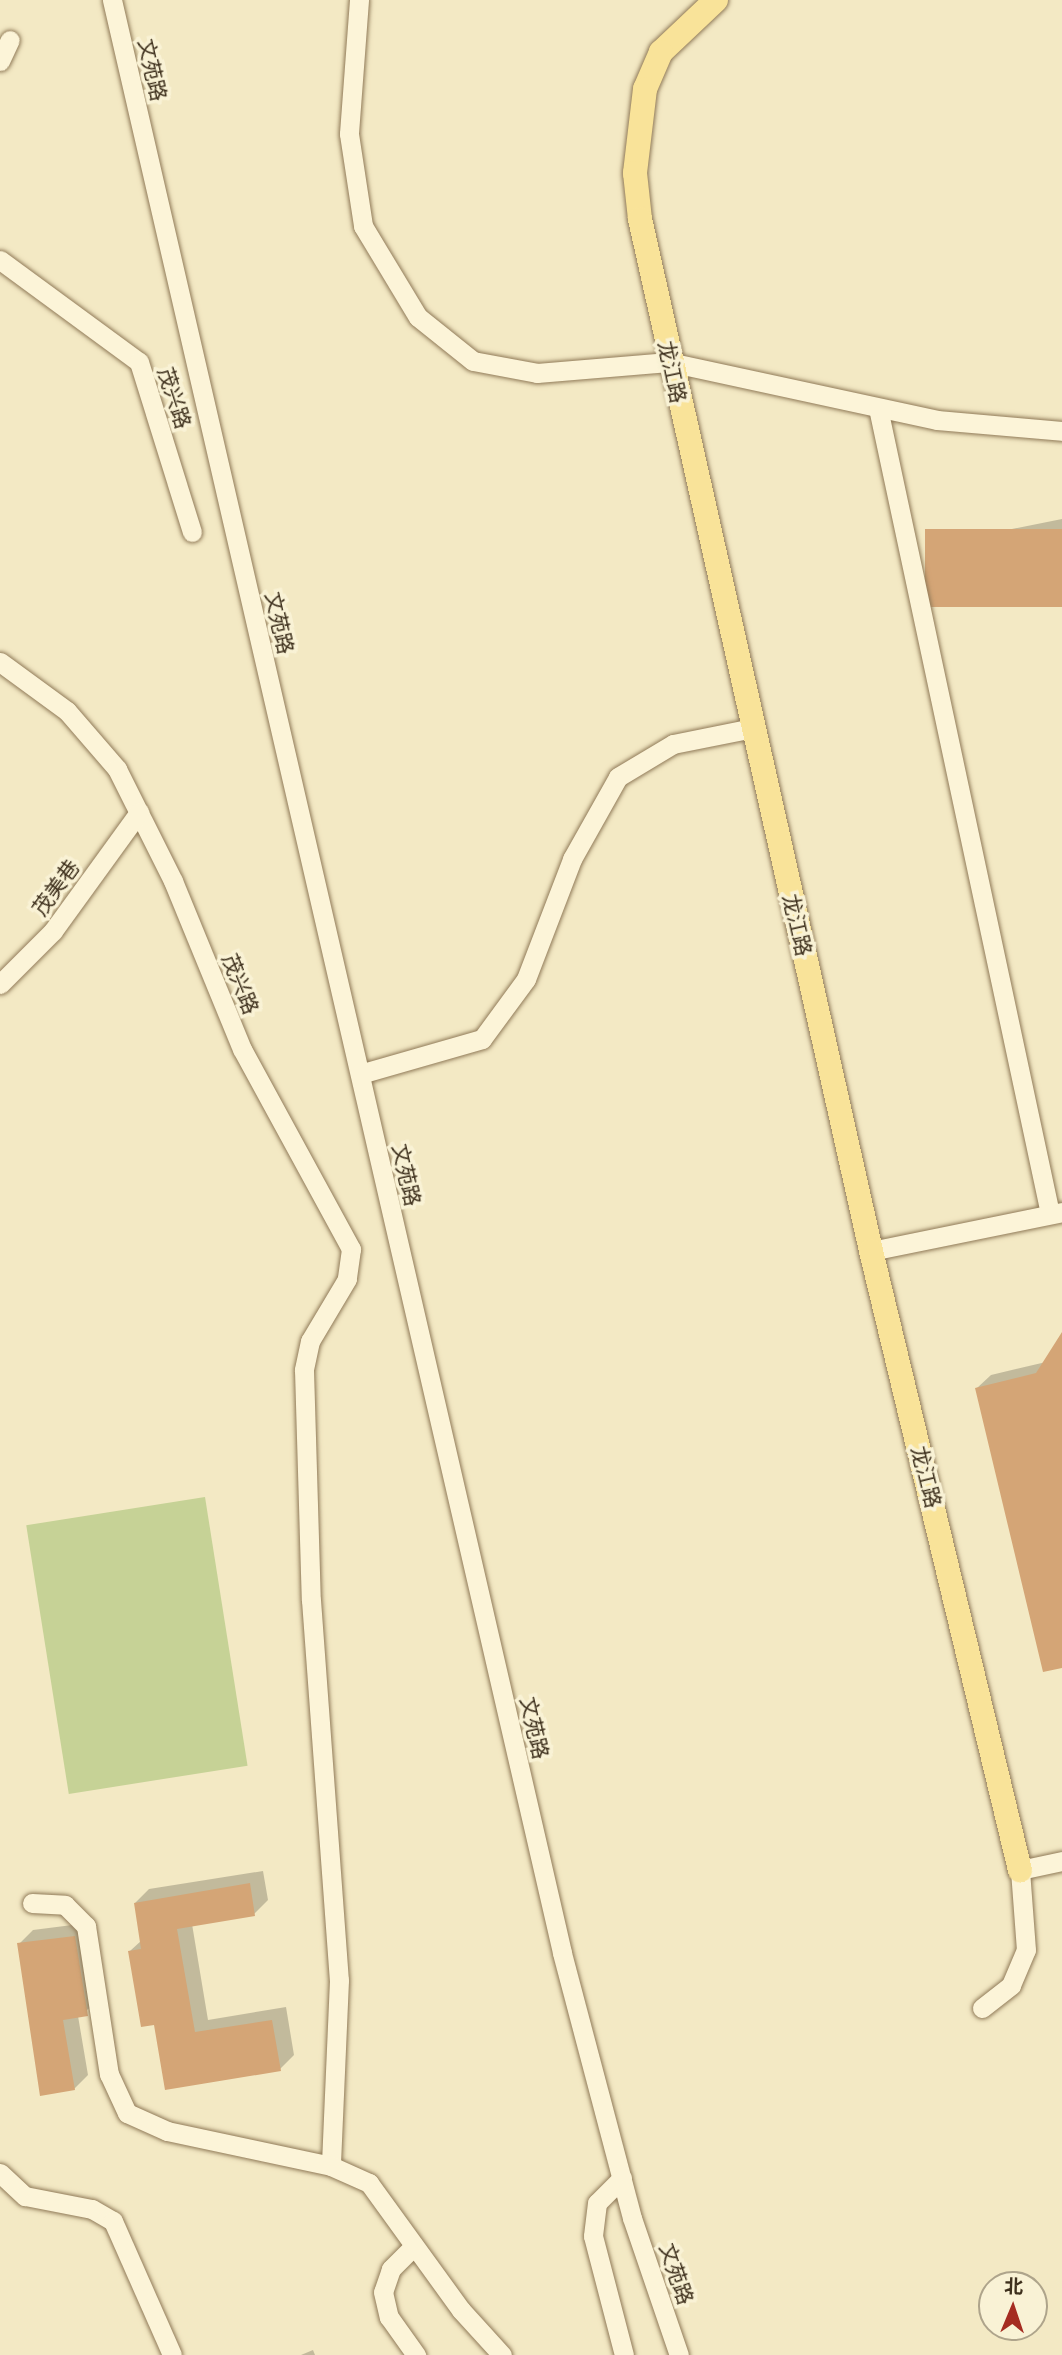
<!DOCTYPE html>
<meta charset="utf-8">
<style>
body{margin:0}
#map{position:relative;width:1062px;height:2355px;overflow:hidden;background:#f3e9c4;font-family:Bitter,"Noto Sans SC",serif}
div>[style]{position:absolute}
.green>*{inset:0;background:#c6d296;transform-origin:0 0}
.shadow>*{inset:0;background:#0003}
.building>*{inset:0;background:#d4a576;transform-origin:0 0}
.roads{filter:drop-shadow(0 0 2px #907a58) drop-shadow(0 0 2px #907a58)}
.minor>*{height:19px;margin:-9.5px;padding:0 9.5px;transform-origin:9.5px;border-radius:9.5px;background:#fcf4d8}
.major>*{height:24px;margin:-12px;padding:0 12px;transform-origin:12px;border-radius:12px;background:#f9e399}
span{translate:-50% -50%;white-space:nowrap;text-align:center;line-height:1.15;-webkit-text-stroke:7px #f9f2d5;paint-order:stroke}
.street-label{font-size:21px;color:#3e301d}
.north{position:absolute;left:978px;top:2271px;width:70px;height:70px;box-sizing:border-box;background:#f9f2d5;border:2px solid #aea48b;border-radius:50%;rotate:2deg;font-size:19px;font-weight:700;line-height:28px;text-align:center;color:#3e301d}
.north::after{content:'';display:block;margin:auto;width:24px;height:32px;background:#a52c21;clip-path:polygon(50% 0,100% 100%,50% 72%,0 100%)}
</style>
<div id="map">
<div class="green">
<i style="left:205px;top:1497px;width:272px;height:181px;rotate:81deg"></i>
</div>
<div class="shadow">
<i style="clip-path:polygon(1062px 519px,1062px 605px,930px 557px,943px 543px)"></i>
<i style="clip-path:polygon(1062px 1335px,1062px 1666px,977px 1388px,991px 1375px,1046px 1362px)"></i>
<i style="clip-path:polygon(263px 1871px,268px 1900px,254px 1914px,192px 1924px,208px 2020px,286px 2007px,294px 2055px,280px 2069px,155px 2023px,130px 1951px,142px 1940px,135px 1903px,149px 1889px)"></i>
<i style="clip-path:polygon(88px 1923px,100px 2001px,78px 2016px,88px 2075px,74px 2089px,19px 1944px,33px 1930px)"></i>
<i style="clip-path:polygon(313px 2350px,315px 2355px,301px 2355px)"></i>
</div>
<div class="building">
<i style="left:1062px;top:529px;width:78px;height:137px;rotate:90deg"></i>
<i style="clip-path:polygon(1062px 1332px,1062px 1668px,1043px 1672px,975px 1388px,1036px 1373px)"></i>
<i style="clip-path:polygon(250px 1883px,255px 1916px,177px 1929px,195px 2032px,272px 2020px,281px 2071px,165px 2090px,154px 2025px,141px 2027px,128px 1951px,141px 1949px,134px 1903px)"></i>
<i style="clip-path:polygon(75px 1936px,88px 2016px,63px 2020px,75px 2090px,40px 2096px,17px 1943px)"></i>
</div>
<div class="roads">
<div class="minor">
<i style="left:112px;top:0;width:2004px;rotate:77.02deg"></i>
<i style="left:562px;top:1953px;width:274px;rotate:75.2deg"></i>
<i style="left:632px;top:2218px;width:145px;rotate:71.1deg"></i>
<i style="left:359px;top:0;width:134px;rotate:94.3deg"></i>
<i style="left:349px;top:134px;width:93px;rotate:81.3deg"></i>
<i style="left:363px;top:226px;width:106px;rotate:58.9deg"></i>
<i style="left:418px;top:317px;width:70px;rotate:38.7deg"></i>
<i style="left:473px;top:361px;width:65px;rotate:10.6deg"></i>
<i style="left:537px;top:373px;width:132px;rotate:-4.8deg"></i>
<i style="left:669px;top:362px;width:274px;rotate:12.2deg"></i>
<i style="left:937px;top:420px;width:125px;rotate:5deg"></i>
<i style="left:0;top:61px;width:23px;rotate:-65deg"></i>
<i style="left:0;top:260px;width:172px;rotate:36.3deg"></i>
<i style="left:139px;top:362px;width:178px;rotate:72.7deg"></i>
<i style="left:878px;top:408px;width:824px;rotate:77.95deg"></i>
<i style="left:0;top:662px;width:83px;rotate:36.2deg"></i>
<i style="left:67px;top:711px;width:77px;rotate:49.2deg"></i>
<i style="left:117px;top:769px;width:125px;rotate:63.4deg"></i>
<i style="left:173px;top:881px;width:182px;rotate:67.7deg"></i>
<i style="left:242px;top:1049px;width:228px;rotate:61.4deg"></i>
<i style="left:351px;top:1249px;width:30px;rotate:98deg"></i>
<i style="left:347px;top:1279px;width:72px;rotate:120.8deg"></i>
<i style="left:310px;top:1341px;width:30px;rotate:102deg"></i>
<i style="left:304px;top:1370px;width:230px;rotate:88.3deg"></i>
<i style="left:311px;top:1600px;width:381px;rotate:85.8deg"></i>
<i style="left:339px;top:1980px;width:186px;rotate:92.5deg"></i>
<i style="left:0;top:984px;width:75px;rotate:-45deg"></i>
<i style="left:53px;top:931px;width:147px;rotate:-54.1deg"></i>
<i style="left:360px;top:1074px;width:127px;rotate:-16deg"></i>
<i style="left:482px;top:1039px;width:74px;rotate:-53.7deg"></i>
<i style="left:526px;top:979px;width:129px;rotate:-69deg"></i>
<i style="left:572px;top:859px;width:94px;rotate:-60.7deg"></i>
<i style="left:618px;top:777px;width:64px;rotate:-31deg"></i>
<i style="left:673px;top:744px;width:82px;rotate:-11.3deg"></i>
<i style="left:871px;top:1251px;width:195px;rotate:-11.5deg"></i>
<i style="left:32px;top:1903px;width:33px;rotate:3deg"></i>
<i style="left:65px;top:1905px;width:30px;rotate:45deg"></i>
<i style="left:86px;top:1926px;width:150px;rotate:81.2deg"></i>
<i style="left:109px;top:2074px;width:43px;rotate:65.2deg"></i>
<i style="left:127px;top:2113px;width:44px;rotate:24.2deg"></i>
<i style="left:167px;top:2131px;width:168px;rotate:12deg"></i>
<i style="left:331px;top:2166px;width:42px;rotate:24.1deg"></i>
<i style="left:369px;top:2183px;width:157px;rotate:54.1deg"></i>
<i style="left:461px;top:2310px;width:61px;rotate:47.7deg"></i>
<i style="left:982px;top:2008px;width:37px;rotate:-38deg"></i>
<i style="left:1011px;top:1985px;width:38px;rotate:-67deg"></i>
<i style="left:1026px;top:1950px;width:80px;rotate:-94.3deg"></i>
<i style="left:1020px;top:1870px;width:43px;rotate:-12.1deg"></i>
<i style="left:0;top:2173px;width:34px;rotate:43deg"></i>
<i style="left:25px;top:2196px;width:68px;rotate:11deg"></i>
<i style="left:92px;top:2209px;width:24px;rotate:30deg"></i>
<i style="left:113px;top:2221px;width:146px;rotate:66.2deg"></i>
<i style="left:622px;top:2178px;width:35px;rotate:135deg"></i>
<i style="left:597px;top:2203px;width:33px;rotate:97deg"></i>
<i style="left:593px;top:2236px;width:123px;rotate:75.4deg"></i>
<i style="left:414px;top:2246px;width:33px;rotate:135deg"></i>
<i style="left:391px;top:2269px;width:24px;rotate:109deg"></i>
<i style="left:383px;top:2292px;width:26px;rotate:77deg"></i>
<i style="left:389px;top:2317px;width:47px;rotate:54.6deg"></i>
</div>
<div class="major">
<i style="left:716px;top:0;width:76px;rotate:136.6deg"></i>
<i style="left:661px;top:52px;width:40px;rotate:113.4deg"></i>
<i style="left:645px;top:89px;width:85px;rotate:96.8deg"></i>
<i style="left:635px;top:173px;width:46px;rotate:83.8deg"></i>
<i style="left:640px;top:219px;width:1058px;rotate:77.38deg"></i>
<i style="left:871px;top:1251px;width:637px;rotate:76.47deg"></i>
</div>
</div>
<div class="street-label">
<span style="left:152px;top:70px;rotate:77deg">文苑路</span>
<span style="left:672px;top:372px;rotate:78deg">龙江路</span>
<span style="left:174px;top:398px;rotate:72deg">茂兴路</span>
<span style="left:279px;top:623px;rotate:77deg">文苑路</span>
<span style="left:56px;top:888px;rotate:-54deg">茂美巷</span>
<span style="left:797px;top:925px;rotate:77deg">龙江路</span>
<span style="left:240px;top:984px;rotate:68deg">茂兴路</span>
<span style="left:406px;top:1175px;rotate:77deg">文苑路</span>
<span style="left:926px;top:1477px;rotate:76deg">龙江路</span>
<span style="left:534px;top:1728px;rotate:77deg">文苑路</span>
<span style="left:676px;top:2274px;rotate:71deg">文苑路</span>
</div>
<div class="north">北</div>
</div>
